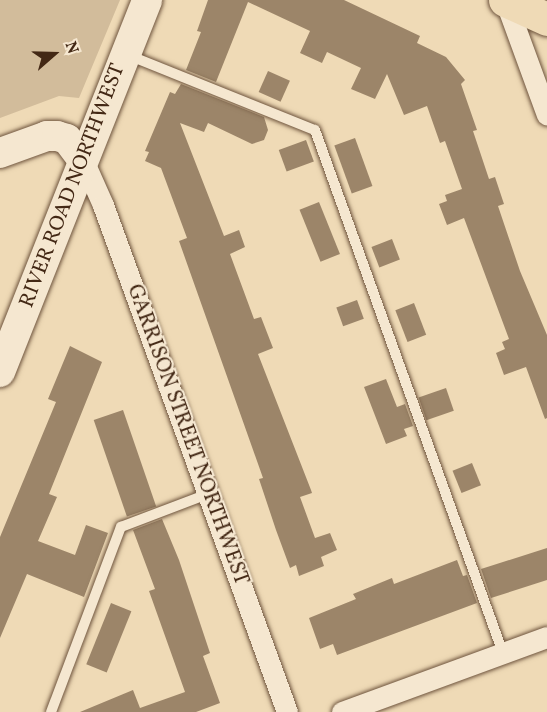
<!DOCTYPE html>
<style>
body{margin:0}
#map{position:relative;width:547px;height:712px;overflow:hidden;background:#efdab6;font-family:Vollkorn,serif}
div>[style]{position:absolute}
.green>*{inset:0;background:#d2bc9b}
.building>*{inset:0;background:#9c8569;transform-origin:0 0}
.roads{filter:drop-shadow(0 0 2px #6e543d) drop-shadow(0 0 2px #6e543d)}
.lane>*{height:10px;margin:-5px;padding:0 5px;transform-origin:5px;border-radius:5px;background:#f5e7d0}
.street>*{height:21px;margin:-10.5px;padding:0 10.5px;transform-origin:10.5px;border-radius:10.5px;background:#f5e7d0}
.secondary>*{height:30px;margin:-15px;padding:0 15px;transform-origin:15px;border-radius:15px;background:#f5e7d0}
.primary>*{height:33px;margin:-16.5px;padding:0 16.5px;transform-origin:16.5px;border-radius:16.5px;background:#efdab6}
span{translate:-50% -50%;white-space:nowrap;text-align:center;line-height:1.15;-webkit-text-stroke:4.5px #f5e7d0;paint-order:stroke}
.street-label{font-size:21px;color:#432815}
.north{position:absolute;left:24px;top:24px;width:60px;height:60px;-webkit-text-stroke:4px #f5e7d0;paint-order:stroke;rotate:70deg;font-size:16px;font-weight:700;line-height:24px;text-align:center;color:#432815}
.north::after{content:'';display:block;margin:auto;width:21px;height:27px;background:#432815;clip-path:polygon(50% 0,100% 100%,50% 72%,0 100%)}
</style>
<div id="map">
<div class="green">
<i style="clip-path:polygon(0 0,120px 0,79px 98px,59px 96px,0 118px)"></i>
</div>
<div class="building">
<i style="clip-path:polygon(208px 0,344px 0,420px 36px,417px 43px,446px 57px,465px 80px,461px 84px,477px 130px,473px 131px,489px 179px,495px 177px,504px 204px,498px 206px,520px 271px,547px 335px,547px 418px,545px 419px,526px 367px,504px 375px,496px 353px,505px 349px,502px 342px,509px 339px,464px 218px,447px 225px,439px 204px,447px 201px,445px 195px,462px 189px,445px 141px,440px 143px,427px 106px,404px 115px,387px 74px,375px 99px,351px 89px,361px 68px,327px 52px,322px 63px,300px 53px,310px 31px,248px 2px,216px 82px,186px 70px,201px 32px,197px 31px)"></i>
<i style="left:268px;top:71px;width:24px;height:23px;rotate:24deg"></i>
<i style="clip-path:polygon(181px 84px,264px 117px,268px 130px,264px 140px,252px 144px,208px 123px,204px 132px,180px 123px,224px 236px,239px 230px,245px 247px,230px 254px,254px 319px,261px 317px,273px 348px,258px 354px,311px 490px,312px 493px,300px 497px,315px 538px,330px 533px,337px 550px,321px 557px,324px 566px,299px 576px,296px 565px,290px 568px,276px 530px,259px 479px,263px 478px,179px 241px,187px 238px,161px 168px,145px 161px,149px 152px,145px 151px,170px 92px,175px 94px)"></i>
<i style="left:355px;top:138px;width:51px;height:22px;rotate:70deg"></i>
<i style="left:306px;top:140px;width:23px;height:29px;rotate:70deg"></i>
<i style="left:319px;top:202px;width:56px;height:21px;rotate:68deg"></i>
<i style="left:392px;top:239px;width:22px;height:22px;rotate:69deg"></i>
<i style="left:357px;top:300px;width:20px;height:22px;rotate:70deg"></i>
<i style="left:414px;top:303px;width:34px;height:20px;rotate:69deg"></i>
<i style="clip-path:polygon(70px 346px,102px 362px,49px 494px,57px 497px,38px 541px,75px 555px,86px 525px,108px 533px,84px 597px,27px 574px,0 638px,0 537px,56px 402px,48px 399px)"></i>
<i style="clip-path:polygon(386px 379px,397px 407px,405px 404px,413px 426px,404px 429px,407px 436px,386px 444px,364px 387px)"></i>
<i style="left:446px;top:388px;width:24px;height:29px;rotate:71deg"></i>
<i style="left:123px;top:410px;width:102px;height:31px;rotate:71deg"></i>
<i style="left:472px;top:463px;width:24px;height:21px;rotate:68deg"></i>
<i style="clip-path:polygon(162px 519px,179px 560px,210px 653px,203px 656px,220px 703px,196px 712px,80px 712px,133px 690px,140px 708px,185px 692px,149px 591px,155px 589px,133px 530px)"></i>
<i style="clip-path:polygon(547px 548px,547px 580px,491px 598px,481px 569px)"></i>
<i style="clip-path:polygon(457px 560px,463px 576px,467px 575px,477px 603px,337px 655px,333px 644px,320px 649px,309px 618px,356px 599px,353px 594px,392px 578px,394px 584px)"></i>
<i style="left:111px;top:603px;width:22px;height:66px;rotate:22deg"></i>
</div>
<div class="roads">
<div class="lane">
<i style="left:128px;top:55px;width:201px;rotate:21.9deg"></i>
<i style="left:315px;top:130px;width:556px;rotate:70.23deg"></i>
<i style="left:51px;top:712px;width:198px;rotate:-69.3deg"></i>
<i style="left:121px;top:527px;width:93px;rotate:-20.8deg"></i>
</div>
<div class="street">
<i style="left:505px;top:0;width:122px;rotate:69.9deg"></i>
<i style="left:83px;top:160px;width:49px;rotate:66deg"></i>
<i style="left:103px;top:205px;width:539px;rotate:70.05deg"></i>
<i style="left:342px;top:712px;width:218px;rotate:-20.1deg"></i>
</div>
<div class="secondary">
<i style="left:0;top:153px;width:50px;rotate:-19.9deg"></i>
<i style="left:47px;top:136px;width:10px"></i>
<i style="left:57px;top:136px;width:10px;rotate:17deg"></i>
<i style="left:67px;top:139px;width:26px;rotate:53deg"></i>
<i style="left:0;top:372px;width:400px;rotate:-68.4deg"></i>
</div>
<div class="primary">
<i style="left:505px;top:0;width:46px;rotate:24.3deg"></i>
</div>
</div>
<div class="street-label">
<span style="left:73px;top:186px;rotate:-69deg">RIVER ROAD NORTHWEST</span>
<span style="left:187px;top:435px;rotate:70deg">GARRISON STREET NORTHWEST</span>
</div>
<div class="north">N</div>
</div>
